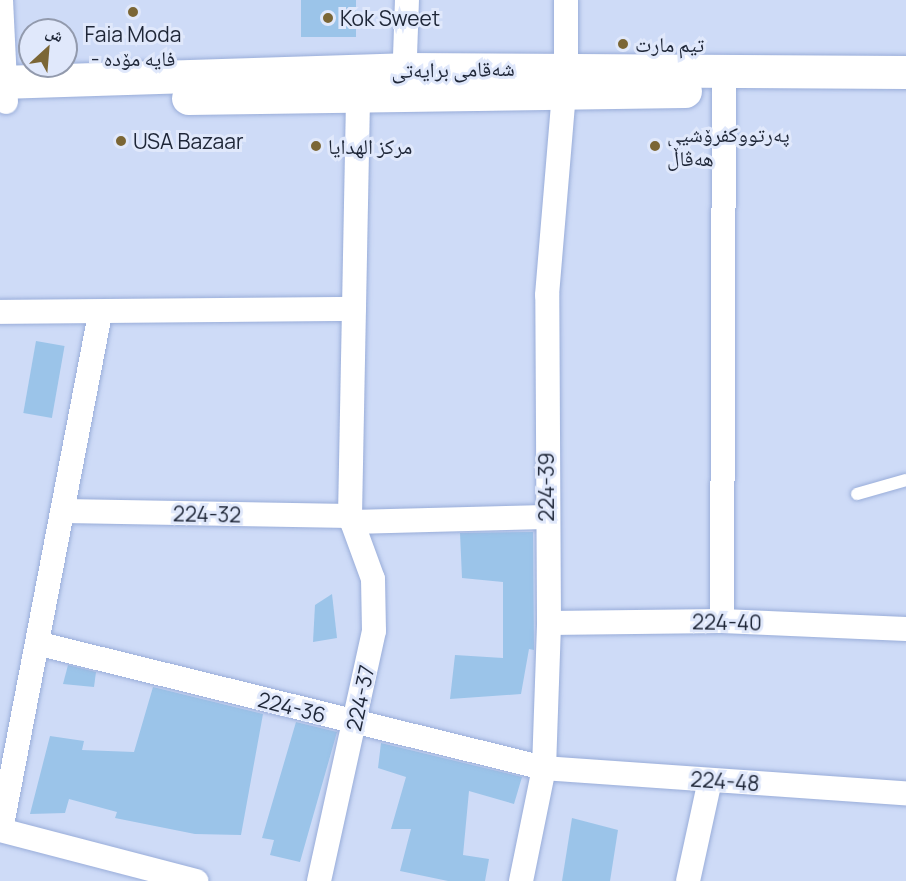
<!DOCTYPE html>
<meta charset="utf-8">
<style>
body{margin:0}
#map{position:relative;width:906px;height:881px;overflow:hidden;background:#cedbf7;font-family:Manrope,"Noto Naskh Arabic",sans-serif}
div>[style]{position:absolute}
.building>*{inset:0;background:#9bc4e9;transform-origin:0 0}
.roads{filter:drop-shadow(0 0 2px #99add9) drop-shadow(0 0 2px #99add9)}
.lane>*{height:12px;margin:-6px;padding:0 6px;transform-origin:6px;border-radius:6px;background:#fff}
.street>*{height:24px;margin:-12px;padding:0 12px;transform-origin:12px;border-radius:12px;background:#fff}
.secondary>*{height:33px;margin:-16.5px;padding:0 16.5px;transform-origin:16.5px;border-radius:16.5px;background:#fff}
.dots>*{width:16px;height:16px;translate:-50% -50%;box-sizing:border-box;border:3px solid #e0e8fb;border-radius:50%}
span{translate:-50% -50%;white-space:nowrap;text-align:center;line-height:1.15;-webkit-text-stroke:6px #e0e8fb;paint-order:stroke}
.poi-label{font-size:21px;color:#1e2637}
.left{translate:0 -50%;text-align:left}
.street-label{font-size:21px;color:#1e2637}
.north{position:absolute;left:18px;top:18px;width:60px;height:60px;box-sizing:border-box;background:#e0e8fb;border:2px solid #929aad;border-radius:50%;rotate:26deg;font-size:16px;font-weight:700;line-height:24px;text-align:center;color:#1e2637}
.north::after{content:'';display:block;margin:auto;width:21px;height:27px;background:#7b6635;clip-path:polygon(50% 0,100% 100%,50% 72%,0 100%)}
</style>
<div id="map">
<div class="building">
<i style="left:301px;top:0;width:55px;height:37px"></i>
<i style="left:36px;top:341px;width:29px;height:73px;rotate:10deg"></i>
<i style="clip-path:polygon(533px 532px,534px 650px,529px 649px,521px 694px,450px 699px,455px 655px,503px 658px,503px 582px,462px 578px,460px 533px)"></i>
<i style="clip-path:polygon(332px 594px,337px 638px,313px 642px,315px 605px)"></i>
<i style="clip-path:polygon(68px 665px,96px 672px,94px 687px,63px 684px)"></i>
<i style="clip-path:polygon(153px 687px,263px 714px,241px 835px,195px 834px,115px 818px,117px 812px,69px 799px,65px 813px,30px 814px,50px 736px,84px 741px,82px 750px,134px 752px)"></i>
<i style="clip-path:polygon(296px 722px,337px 732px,300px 862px,270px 855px,274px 840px,262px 838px)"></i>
<i style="clip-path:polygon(381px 743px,522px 777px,514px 804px,469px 791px,463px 855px,489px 859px,485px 881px,448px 881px,400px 871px,411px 829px,391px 829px,406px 777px,378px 768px)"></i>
<i style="clip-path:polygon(572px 818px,618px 830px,610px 881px,562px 881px)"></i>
</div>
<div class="roads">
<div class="lane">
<i style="left:857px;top:494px;width:51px;rotate:-15.9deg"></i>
</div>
<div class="street">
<i style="left:1px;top:0;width:102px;rotate:87.2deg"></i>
<i style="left:404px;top:85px;width:85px;rotate:-88deg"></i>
<i style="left:0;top:312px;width:354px;rotate:-0.5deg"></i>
<i style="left:64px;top:511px;width:286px;rotate:1deg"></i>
<i style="left:352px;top:522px;width:193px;rotate:-1.5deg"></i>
<i style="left:722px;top:621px;width:551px;rotate:-89.79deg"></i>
<i style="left:549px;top:623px;width:173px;rotate:-0.7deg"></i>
<i style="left:722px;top:621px;width:184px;rotate:2.5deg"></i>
<i style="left:40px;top:644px;width:519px;rotate:13.82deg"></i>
<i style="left:544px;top:768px;width:363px;rotate:4deg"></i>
<i style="left:0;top:830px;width:203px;rotate:14.6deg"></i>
<i style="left:1px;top:830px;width:525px;rotate:-79.14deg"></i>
<i style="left:319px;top:881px;width:256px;rotate:-77.6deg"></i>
<i style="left:374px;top:631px;width:52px;rotate:-91.1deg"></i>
<i style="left:373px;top:579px;width:67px;rotate:-110.1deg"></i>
<i style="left:350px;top:516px;width:421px;rotate:-88.9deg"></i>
<i style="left:521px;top:881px;width:115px;rotate:-78.5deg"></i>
<i style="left:544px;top:768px;width:145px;rotate:-88deg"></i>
<i style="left:549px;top:623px;width:328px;rotate:-90.3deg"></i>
<i style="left:547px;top:295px;width:228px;rotate:-85.2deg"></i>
<i style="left:566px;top:68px;width:68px;rotate:-90deg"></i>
<i style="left:688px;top:881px;width:103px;rotate:-77.7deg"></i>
</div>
<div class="secondary">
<i style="left:0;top:82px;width:404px;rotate:-1.8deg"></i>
<i style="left:404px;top:69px;width:502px;rotate:0.34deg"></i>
<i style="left:188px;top:98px;width:497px;rotate:-0.8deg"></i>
</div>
</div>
<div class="dots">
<i style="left:133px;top:12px;background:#7b6635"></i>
<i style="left:328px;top:18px;background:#7b6635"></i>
<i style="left:623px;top:44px;background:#7b6635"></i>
<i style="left:121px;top:141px;background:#7b6635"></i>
<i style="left:316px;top:146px;background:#7b6635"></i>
<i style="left:655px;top:146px;background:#7b6635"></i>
</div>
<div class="poi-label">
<span class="left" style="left:340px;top:18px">Kok Sweet</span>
<span style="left:133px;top:46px">Faia Moda<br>- فایە مۆدە</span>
<span class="left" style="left:635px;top:44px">تيم مارت</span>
<span class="left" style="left:667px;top:146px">پەرتووکفرۆشیی<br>هەڤاڵ</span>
<span class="left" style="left:133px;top:141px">USA Bazaar</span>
<span class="left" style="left:328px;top:146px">مركز الهدايا</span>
</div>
<div class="street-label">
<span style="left:453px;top:69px;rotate:-1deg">شەقامی برایەتی</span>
<span style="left:546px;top:487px;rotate:-90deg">224-39</span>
<span style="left:207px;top:514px;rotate:1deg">224-32</span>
<span style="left:727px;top:622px;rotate:1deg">224-40</span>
<span style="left:360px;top:698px;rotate:-78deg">224-37</span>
<span style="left:292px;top:707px;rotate:14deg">224-36</span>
<span style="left:725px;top:781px;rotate:4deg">224-48</span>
</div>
<div class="north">ش</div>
</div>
